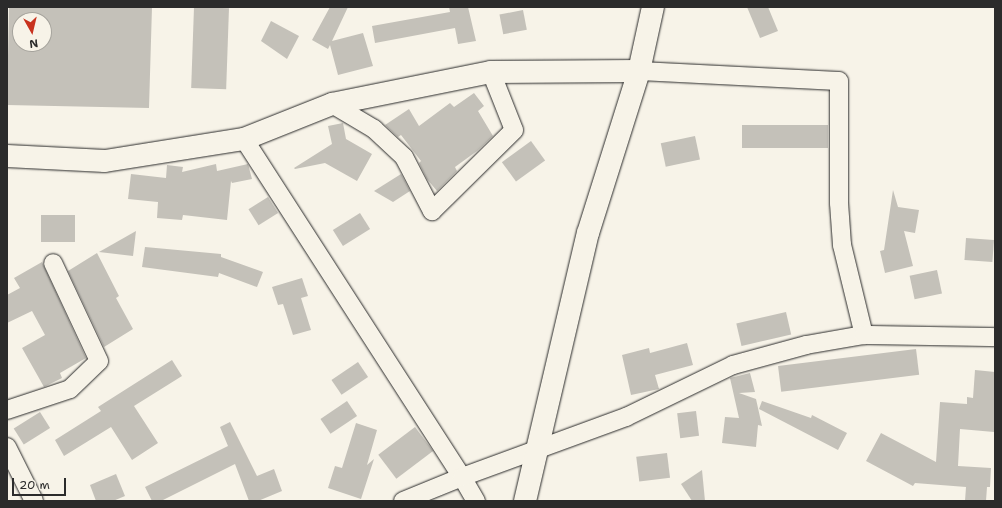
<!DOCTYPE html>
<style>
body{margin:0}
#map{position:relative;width:1002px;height:508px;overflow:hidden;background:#f7f3e8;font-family:"Shantell Sans",sans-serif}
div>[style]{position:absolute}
.building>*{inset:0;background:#c4c1b9;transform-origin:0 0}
.roads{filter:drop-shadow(0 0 1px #2b2b2b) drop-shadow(0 0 1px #2b2b2b)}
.minor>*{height:18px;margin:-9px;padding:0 9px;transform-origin:9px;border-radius:9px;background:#f7f3e8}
.tertiary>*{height:22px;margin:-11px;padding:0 11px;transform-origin:11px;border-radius:11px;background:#f7f3e8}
span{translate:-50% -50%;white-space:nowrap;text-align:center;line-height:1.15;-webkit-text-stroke:3px #f7f3e8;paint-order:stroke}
.frame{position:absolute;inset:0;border:8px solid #2b2b2b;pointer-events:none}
.north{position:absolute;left:12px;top:12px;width:40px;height:40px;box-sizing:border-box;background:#f7f3e8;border:1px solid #a5a39c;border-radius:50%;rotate:172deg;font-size:11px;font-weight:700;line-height:16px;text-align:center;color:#2b2b2b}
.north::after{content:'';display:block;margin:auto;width:14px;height:18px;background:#c8321e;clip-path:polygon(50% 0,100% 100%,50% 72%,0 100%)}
.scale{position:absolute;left:12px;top:478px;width:54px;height:18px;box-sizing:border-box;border:2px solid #2b2b2b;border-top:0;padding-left:5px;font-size:12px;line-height:14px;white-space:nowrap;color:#2b2b2b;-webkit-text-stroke:3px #f7f3e8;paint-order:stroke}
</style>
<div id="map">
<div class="building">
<i style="clip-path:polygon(evenodd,9px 7px,152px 7px,149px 108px,7px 105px,9px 7px,20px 20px,44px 20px,44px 44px,20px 44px,20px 20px)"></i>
<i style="left:194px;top:7px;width:35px;height:81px;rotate:2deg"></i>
<i style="clip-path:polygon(330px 7px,348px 7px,332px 41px,363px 33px,373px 66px,338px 75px,330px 45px,328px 49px,312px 40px)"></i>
<i style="clip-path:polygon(449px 7px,468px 7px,476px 41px,458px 44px,455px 28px,375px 43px,372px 26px,450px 12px)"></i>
<i style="clip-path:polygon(747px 7px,768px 7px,778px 31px,760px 38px)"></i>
<i style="left:523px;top:10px;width:20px;height:24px;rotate:79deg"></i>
<i style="clip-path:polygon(271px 21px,299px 36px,287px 59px,261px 41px)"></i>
<i style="clip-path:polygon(474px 93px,484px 106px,478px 111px,493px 136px,477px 151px,455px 167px,457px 171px,437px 191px,427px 179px,419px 163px,421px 161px,401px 135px,398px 137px,385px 125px,409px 109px,419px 126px,450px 103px,454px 107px)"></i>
<i style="clip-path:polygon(343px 123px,346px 139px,372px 154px,357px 181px,325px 163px,295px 169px,294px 168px,332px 144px,328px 126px)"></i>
<i style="left:828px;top:125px;width:23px;height:86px;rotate:90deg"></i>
<i style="left:695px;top:136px;width:24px;height:35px;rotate:78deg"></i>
<i style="left:531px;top:141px;width:24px;height:36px;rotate:54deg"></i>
<i style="clip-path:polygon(216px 164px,217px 171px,248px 164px,252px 179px,232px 183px,231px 181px,227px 220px,183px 215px,182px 220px,157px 218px,158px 202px,128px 199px,131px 174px,166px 178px,167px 165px,183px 167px,182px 172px)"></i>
<i style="clip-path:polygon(401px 174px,410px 191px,393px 202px,374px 191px)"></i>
<i style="clip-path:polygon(893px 190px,898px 207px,919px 210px,915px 233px,904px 231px,913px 266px,885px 273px,880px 251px,884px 250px)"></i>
<i style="left:268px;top:197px;width:19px;height:23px;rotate:58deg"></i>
<i style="left:360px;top:213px;width:19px;height:32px;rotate:58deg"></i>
<i style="left:41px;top:215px;width:34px;height:27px"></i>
<i style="clip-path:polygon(136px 231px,133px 256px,99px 252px)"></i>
<i style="left:966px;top:238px;width:28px;height:22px;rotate:4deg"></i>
<i style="clip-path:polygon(145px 247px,221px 254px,221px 257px,263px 272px,257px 287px,219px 273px,218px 277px,142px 267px)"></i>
<i style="clip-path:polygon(97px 253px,119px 296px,116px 298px,133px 329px,104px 347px,68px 271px)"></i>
<i style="clip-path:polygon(42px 262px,86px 358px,60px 373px,62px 378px,44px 387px,22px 348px,45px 335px,32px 311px,7px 323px,7px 295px,20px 288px,14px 278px)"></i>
<i style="left:937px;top:270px;width:24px;height:28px;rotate:78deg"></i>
<i style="clip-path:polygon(302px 278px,308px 296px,301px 298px,311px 330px,293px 335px,283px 304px,278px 305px,272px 287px)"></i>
<i style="left:786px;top:312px;width:23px;height:51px;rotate:77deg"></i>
<i style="clip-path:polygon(687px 343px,693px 365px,655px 375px,659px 389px,631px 395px,622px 355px,649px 348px,650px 353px)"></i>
<i style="left:916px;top:349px;width:26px;height:139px;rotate:83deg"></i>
<i style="clip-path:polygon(172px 360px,182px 376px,134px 406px,158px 443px,132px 460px,111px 427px,64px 456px,55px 440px,101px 411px,98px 407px)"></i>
<i style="left:358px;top:362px;width:18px;height:32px;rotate:56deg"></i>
<i style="clip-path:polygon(975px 370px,995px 372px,994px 432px,960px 429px,958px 466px,991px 468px,990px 487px,987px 487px,986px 501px,965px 501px,966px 487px,915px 483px,913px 486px,866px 461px,881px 433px,936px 462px,940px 402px,967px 404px,967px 397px,973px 398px)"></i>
<i style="clip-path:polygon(750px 373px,755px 392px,739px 393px,756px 399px,762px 426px,758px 425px,756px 447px,722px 443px,725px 417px,739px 418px,730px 378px)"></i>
<i style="left:347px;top:401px;width:18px;height:32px;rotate:56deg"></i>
<i style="clip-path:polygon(762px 401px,811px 418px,812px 415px,847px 433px,838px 450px,759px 409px)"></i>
<i style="left:696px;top:411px;width:25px;height:19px;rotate:83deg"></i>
<i style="left:40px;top:412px;width:19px;height:31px;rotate:58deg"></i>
<i style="clip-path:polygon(230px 422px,257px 476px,274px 469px,282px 491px,258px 501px,249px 501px,235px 464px,161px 501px,152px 501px,145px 487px,228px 446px,220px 427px)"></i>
<i style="clip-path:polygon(356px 423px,377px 430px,367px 465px,374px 459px,361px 499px,328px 488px,335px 466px,342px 468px)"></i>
<i style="left:415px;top:427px;width:30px;height:46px;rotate:53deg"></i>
<i style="left:667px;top:453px;width:25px;height:31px;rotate:83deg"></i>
<i style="clip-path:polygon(702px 470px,705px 501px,692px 501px,681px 484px)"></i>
<i style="clip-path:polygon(116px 474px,125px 496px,113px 501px,96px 501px,90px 485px)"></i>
</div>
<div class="roads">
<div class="minor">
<i style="left:639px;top:71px;width:200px;rotate:2.9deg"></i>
<i style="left:839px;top:81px;width:122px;rotate:90deg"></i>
<i style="left:839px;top:203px;width:42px;rotate:85.9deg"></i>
<i style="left:842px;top:245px;width:93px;rotate:76.3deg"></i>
<i style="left:332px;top:104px;width:49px;rotate:30.8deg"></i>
<i style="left:374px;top:129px;width:41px;rotate:43deg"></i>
<i style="left:404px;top:157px;width:61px;rotate:62.6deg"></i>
<i style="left:432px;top:211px;width:115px;rotate:-44.6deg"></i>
<i style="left:514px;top:130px;width:62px;rotate:-111.6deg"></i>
<i style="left:244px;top:139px;width:402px;rotate:57.2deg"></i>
<i style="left:462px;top:477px;width:28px;rotate:60deg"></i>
<i style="left:7px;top:410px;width:66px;rotate:-18.4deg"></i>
<i style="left:70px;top:389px;width:40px;rotate:-44deg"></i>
<i style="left:99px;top:361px;width:108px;rotate:-115.1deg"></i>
<i style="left:7px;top:447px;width:60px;rotate:63.4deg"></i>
<i style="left:403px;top:501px;width:64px;rotate:-22.1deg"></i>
<i style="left:462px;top:477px;width:175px;rotate:-20.1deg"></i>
<i style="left:626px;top:417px;width:119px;rotate:-25.9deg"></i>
<i style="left:733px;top:365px;width:76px;rotate:-15.3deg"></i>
<i style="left:806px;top:345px;width:59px;rotate:-9.8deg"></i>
<i style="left:864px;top:335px;width:131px;rotate:0.9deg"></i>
</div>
<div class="tertiary">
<i style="left:7px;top:156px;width:98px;rotate:2.9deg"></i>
<i style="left:105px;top:161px;width:141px;rotate:-9deg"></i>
<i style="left:244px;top:139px;width:95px;rotate:-21.7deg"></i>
<i style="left:332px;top:104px;width:162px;rotate:-11.4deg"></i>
<i style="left:491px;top:72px;width:148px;rotate:-0.4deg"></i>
<i style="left:525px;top:501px;width:275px;rotate:-76.8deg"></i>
<i style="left:588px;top:233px;width:170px;rotate:-72.5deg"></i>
<i style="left:639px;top:71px;width:66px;rotate:-77.7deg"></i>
</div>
</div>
<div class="frame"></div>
<div class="north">N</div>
<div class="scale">20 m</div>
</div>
